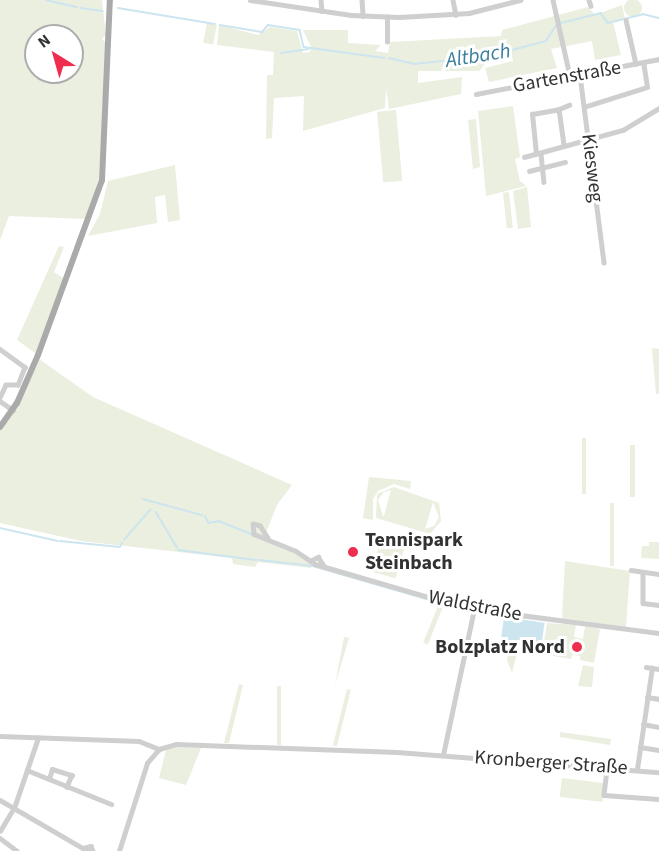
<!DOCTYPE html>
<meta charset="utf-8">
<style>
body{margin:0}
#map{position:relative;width:659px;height:851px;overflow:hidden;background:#fff;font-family:"Source Sans 3",sans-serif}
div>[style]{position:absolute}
.green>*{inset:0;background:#eaefe0;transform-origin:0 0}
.round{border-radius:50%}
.water>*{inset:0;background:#cce5ef;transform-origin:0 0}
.stream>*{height:1.5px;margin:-0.75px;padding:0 0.75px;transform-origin:0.75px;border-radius:0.75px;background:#cce5ef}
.minor>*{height:4.5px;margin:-2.25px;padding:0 2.25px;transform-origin:2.25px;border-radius:2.25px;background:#cfcfcf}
.major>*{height:6px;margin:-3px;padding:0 3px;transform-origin:3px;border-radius:3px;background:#aaa}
.dots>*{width:16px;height:16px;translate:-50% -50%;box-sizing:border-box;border:3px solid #fff;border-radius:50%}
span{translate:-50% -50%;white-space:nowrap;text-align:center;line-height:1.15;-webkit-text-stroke:6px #fff;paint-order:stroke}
.street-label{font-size:20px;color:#323232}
.poi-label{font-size:20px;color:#323232;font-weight:700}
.left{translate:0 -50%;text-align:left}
.right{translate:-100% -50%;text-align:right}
.water-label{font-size:21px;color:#3a7e9a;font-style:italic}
.north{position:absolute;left:24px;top:24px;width:60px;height:60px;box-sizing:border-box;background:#fff;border:2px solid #adadad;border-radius:50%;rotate:323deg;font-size:16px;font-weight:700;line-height:24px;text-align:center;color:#323232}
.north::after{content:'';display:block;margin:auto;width:21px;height:27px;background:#ef2e4f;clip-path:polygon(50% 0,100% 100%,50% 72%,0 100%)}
</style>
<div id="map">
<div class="green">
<i class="round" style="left:624px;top:-1px;width:18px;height:18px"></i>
<i style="clip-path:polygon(evenodd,0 0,102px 0,106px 35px,102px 39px,106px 43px,99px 177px,87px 219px,9px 216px,0 240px,0 0,36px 36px,72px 36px,72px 72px,36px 72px,36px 36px)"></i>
<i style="clip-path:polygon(622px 5px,625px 19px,613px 22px,621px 55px,595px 60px,592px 41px,551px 49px,557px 68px,489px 82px,485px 68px,513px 61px,511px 51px,493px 55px,479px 71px,418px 71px,418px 83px,462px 77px,461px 94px,389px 109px,386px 87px,385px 108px,303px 131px,304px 96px,274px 98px,272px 138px,266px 139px,267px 75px,273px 75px,274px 52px,217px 45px,219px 25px,258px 35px,270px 27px,297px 31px,303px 53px,310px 52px,311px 47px,303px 30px,348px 30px,348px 43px,381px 45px,375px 51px,388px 53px,390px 42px,501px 36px,502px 30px,588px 7px,595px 15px)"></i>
<i style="left:207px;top:23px;width:10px;height:20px;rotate:11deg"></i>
<i style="clip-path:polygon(513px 106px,520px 157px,515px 159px,520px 181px,526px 186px,486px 196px,478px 111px)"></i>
<i style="left:396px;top:110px;width:71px;height:19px;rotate:85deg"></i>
<i style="clip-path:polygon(476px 119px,480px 167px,473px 169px,468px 120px)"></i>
<i style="clip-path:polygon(175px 165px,180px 220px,168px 222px,165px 195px,155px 197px,157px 223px,88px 236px,100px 214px,108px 181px)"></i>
<i style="clip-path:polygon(527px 187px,531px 227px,518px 229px,513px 191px)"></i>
<i style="left:509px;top:192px;width:36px;height:6px;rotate:84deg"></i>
<i style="clip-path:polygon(59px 246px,64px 247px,54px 272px,66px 280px,38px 355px,17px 340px)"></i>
<i style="clip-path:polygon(652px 348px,659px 349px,659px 394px,656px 394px)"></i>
<i style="clip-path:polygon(39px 359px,93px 397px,292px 485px,277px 505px,264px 538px,312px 561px,311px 568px,258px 562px,255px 567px,233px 564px,232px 558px,81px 541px,0 523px,0 429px)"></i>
<i style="left:582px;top:438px;width:4px;height:56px"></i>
<i style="left:630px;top:445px;width:5px;height:52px"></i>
<i style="clip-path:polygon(369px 477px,411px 481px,410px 489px,394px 484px,378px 491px,373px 499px,373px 520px,363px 518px)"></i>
<i style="clip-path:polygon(evenodd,394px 487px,439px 503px,441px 521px,430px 534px,376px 518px,377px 494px,394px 487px,391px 490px,384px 516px,383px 516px,378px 500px,384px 492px,391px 490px,394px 487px,433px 502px,439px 517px,434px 526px,425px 529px,433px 502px)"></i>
<i style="left:610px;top:503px;width:4px;height:63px"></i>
<i style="left:382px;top:535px;width:25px;height:38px;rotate:16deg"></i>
<i style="clip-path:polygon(649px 542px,659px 542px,659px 559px,641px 558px,642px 546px,649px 546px)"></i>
<i style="clip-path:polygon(565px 561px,630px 571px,626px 627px,562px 618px)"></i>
<i style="left:440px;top:601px;width:5px;height:45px;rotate:22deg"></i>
<i style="clip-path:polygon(547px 623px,576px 625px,574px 637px,583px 639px,585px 626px,600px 629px,594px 663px,580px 660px,580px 656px,572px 655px,571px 659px,542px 654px)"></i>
<i style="clip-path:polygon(344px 637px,349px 638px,335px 685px)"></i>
<i style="clip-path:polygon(509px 648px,518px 649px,512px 673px,507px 660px)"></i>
<i style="clip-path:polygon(583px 665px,594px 667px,592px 687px,578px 686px)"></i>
<i style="clip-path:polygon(239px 684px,243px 685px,229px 743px,224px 743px)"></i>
<i style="left:277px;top:686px;width:4px;height:59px"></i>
<i style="left:347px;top:689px;width:4px;height:58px;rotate:14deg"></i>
<i style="clip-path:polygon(560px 732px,611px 739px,610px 745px,560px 737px)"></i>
<i style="clip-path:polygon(175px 747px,201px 748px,186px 785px,159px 778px,166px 750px)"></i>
<i style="left:562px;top:778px;width:43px;height:19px;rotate:7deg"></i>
</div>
<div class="water">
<i style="left:504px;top:617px;width:41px;height:26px;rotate:8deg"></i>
</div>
<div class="stream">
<i style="left:46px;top:0;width:32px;rotate:13deg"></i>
<i style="left:81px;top:8px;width:22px;rotate:8deg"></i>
<i style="left:118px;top:8px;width:98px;rotate:9.4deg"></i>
<i style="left:561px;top:23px;width:41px;rotate:-14deg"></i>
<i style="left:601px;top:13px;width:12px;rotate:55deg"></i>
<i style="left:608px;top:23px;width:36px;rotate:-14deg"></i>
<i style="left:643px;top:14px;width:16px;rotate:14deg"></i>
<i style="left:220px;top:25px;width:43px;rotate:9.5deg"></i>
<i style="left:262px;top:32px;width:9px;rotate:-49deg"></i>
<i style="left:268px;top:25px;width:32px;rotate:9deg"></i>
<i style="left:300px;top:30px;width:17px;rotate:77deg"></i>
<i style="left:304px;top:47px;width:81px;rotate:7.8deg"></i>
<i style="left:281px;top:53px;width:28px;rotate:-8deg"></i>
<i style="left:389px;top:58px;width:26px;rotate:13deg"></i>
<i style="left:414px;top:64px;width:76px;rotate:-6deg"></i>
<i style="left:490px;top:56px;width:58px;rotate:-15deg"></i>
<i style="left:546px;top:41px;width:20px;rotate:-57deg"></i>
<i style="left:143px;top:499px;width:61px;rotate:15.2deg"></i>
<i style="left:156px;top:512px;width:41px;rotate:59deg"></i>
<i style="left:205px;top:516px;width:8px;rotate:60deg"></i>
<i style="left:209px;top:523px;width:10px;rotate:-11deg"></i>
<i style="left:219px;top:521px;width:35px;rotate:22deg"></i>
<i style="left:0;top:528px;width:59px;rotate:12.6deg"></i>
<i style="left:124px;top:540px;width:40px;rotate:-49deg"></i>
<i style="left:60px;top:541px;width:60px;rotate:5.7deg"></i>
<i style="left:120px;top:547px;width:4px;rotate:-63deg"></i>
<i style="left:178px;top:550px;width:79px;rotate:7.3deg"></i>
<i style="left:259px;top:560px;width:54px;rotate:6.3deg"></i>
<i style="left:313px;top:566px;width:161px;rotate:16.2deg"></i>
<i style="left:476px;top:612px;width:19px;rotate:6deg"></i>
</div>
<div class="minor">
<i style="left:250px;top:0;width:102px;rotate:8.4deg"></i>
<i style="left:351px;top:15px;width:48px;rotate:2.4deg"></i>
<i style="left:399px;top:17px;width:70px;rotate:-3.3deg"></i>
<i style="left:469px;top:13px;width:53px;rotate:-14.3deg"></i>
<i style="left:321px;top:0;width:11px;rotate:85deg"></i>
<i style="left:362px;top:0;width:16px;rotate:86deg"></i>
<i style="left:453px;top:0;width:15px;rotate:79deg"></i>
<i style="left:553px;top:0;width:78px;rotate:77.4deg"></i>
<i style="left:589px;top:0;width:6px;rotate:72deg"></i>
<i style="left:626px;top:20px;width:45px;rotate:77.2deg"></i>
<i style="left:387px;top:42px;width:25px;rotate:-90deg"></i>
<i style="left:580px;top:75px;width:189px;rotate:82.7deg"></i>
<i style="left:476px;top:94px;width:186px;rotate:-10.8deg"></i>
<i style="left:584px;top:107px;width:66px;rotate:-17.6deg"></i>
<i style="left:647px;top:87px;width:24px;rotate:-99deg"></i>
<i style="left:559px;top:109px;width:11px;rotate:-22deg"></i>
<i style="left:536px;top:154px;width:40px;rotate:-95.7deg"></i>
<i style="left:532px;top:114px;width:27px;rotate:-10deg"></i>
<i style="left:559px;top:109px;width:37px;rotate:82deg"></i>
<i style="left:541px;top:154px;width:28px;rotate:84deg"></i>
<i style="left:524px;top:157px;width:103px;rotate:-15.3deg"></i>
<i style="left:623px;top:130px;width:42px;rotate:-31.4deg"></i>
<i style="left:529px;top:171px;width:37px;rotate:-14deg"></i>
<i style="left:0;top:349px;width:31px;rotate:36deg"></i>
<i style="left:25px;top:367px;width:19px;rotate:111deg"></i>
<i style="left:18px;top:385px;width:12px;rotate:180deg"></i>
<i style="left:6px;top:385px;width:14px;rotate:115deg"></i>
<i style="left:0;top:401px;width:16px;rotate:35deg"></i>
<i style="left:268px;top:539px;width:15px;rotate:-122deg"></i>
<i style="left:260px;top:526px;width:7px;rotate:-164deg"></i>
<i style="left:253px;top:524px;width:10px;rotate:84deg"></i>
<i style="left:254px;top:534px;width:45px;rotate:22deg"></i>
<i style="left:296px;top:551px;width:23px;rotate:34deg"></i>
<i style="left:315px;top:564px;width:136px;rotate:16.2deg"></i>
<i style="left:446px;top:602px;width:29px;rotate:14deg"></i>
<i style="left:474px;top:609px;width:187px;rotate:7.4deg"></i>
<i style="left:312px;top:560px;width:7px;rotate:-27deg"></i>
<i style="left:318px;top:557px;width:12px;rotate:55deg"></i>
<i style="left:631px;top:570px;width:28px;rotate:8deg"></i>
<i style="left:643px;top:572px;width:31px;rotate:90deg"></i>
<i style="left:643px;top:603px;width:16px;rotate:7deg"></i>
<i style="left:646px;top:667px;width:13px;rotate:9deg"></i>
<i style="left:647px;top:697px;width:12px;rotate:9deg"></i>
<i style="left:643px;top:724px;width:16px;rotate:11deg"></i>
<i style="left:0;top:736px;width:139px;rotate:2.1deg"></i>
<i style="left:139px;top:741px;width:22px;rotate:22deg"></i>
<i style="left:640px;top:747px;width:19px;rotate:9deg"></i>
<i style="left:443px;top:755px;width:149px;rotate:-78deg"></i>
<i style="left:637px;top:769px;width:102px;rotate:-81.6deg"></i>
<i style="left:27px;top:770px;width:91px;rotate:22deg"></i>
<i style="left:607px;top:770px;width:25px;rotate:97deg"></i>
<i style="left:604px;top:795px;width:55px;rotate:4.2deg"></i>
<i style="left:49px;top:779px;width:10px;rotate:-73deg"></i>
<i style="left:52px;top:769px;width:21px;rotate:17deg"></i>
<i style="left:72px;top:775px;width:13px;rotate:113deg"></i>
<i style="left:0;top:800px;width:102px;rotate:30.1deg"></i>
<i style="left:0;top:831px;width:27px;rotate:-59deg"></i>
<i style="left:14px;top:808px;width:74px;rotate:-71.1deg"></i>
<i style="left:0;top:838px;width:21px;rotate:37deg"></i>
<i style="left:83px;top:848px;width:8px;rotate:-14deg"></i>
<i style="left:91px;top:846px;width:5px;rotate:68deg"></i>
<i style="left:119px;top:851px;width:92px;rotate:-72.3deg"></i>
<i style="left:147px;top:763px;width:18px;rotate:-49deg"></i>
<i style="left:159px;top:749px;width:18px;rotate:-16deg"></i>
<i style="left:176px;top:744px;width:221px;rotate:2.1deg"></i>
<i style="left:397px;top:752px;width:263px;rotate:4.4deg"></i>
</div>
<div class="major">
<i style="left:0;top:427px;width:29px;rotate:-55deg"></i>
<i style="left:17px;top:403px;width:52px;rotate:-66.4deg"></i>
<i style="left:38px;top:355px;width:186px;rotate:-69.9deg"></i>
<i style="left:102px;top:180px;width:180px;rotate:-87.5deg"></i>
</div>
<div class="dots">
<i style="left:353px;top:552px;background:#ef2e4f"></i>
<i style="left:577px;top:647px;background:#ef2e4f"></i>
</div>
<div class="street-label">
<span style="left:567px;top:77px;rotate:-10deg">Gartenstraße</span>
<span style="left:592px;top:168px;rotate:83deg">Kiesweg</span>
<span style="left:475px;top:606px;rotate:11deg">Waldstraße</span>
<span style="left:551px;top:763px;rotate:4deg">Kronberger Straße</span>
</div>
<div class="poi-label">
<span class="left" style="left:365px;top:552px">Tennispark<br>Steinbach</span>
<span class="right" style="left:565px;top:647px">Bolzplatz Nord</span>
</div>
<div class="water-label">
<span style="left:478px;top:55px;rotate:-9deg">Altbach</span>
</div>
<div class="north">N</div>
</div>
